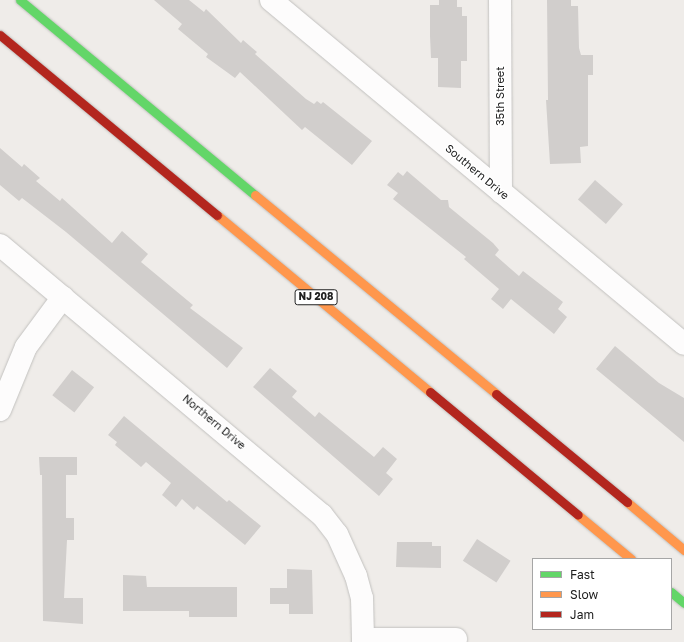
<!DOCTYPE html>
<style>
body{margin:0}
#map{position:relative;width:684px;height:642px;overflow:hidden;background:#efece9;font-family:"Golos Text",sans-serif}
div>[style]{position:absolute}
.building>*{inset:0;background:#d1cecc;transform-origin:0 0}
.roads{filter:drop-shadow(0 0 1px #c2c1bf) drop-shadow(0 0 1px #c2c1bf)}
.street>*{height:22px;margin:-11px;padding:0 11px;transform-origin:11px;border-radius:11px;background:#fdfcfc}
.fast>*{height:9px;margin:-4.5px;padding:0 4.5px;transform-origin:4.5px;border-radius:4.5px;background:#63d668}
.slow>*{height:9px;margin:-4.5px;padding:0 4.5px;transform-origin:4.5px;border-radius:4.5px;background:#ff974d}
.jam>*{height:9px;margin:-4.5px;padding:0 4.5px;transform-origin:4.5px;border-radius:4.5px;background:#b3261e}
span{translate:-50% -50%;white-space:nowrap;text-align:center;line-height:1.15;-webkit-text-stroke:3px #fff;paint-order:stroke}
.shield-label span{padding:1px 3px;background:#fff;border:1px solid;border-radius:3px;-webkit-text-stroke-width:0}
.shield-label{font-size:10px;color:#202020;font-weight:700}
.street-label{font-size:11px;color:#202020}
.legend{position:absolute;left:532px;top:558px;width:140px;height:72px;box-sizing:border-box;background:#fff;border:1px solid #a6a6a6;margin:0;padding:5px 7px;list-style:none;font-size:12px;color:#202020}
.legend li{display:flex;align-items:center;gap:8px;height:20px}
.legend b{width:20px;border:1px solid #a6a6a6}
</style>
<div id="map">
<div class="building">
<i style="clip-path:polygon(154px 0,189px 0,204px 12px,206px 9px,241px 43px,243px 40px,257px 52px,255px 54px,306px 99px,314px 104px,317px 101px,321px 104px,323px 102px,372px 141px,352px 165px,305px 127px,302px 130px,240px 72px,235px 78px,206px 57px,208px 54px,178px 29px,182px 24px)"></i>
<i style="clip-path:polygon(439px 0,457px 0,457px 7px,462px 7px,462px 16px,467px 16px,467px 61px,461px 61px,461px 88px,438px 87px,438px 58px,431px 58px,430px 36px,430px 5px,439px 5px)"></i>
<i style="clip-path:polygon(547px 0,571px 0,571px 6px,578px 6px,579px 48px,581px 55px,593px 55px,593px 75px,588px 75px,588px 146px,580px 147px,581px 163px,550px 164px,546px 100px,548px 100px)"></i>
<i style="clip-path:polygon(0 148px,22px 167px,24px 164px,40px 178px,36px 181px,60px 201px,62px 198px,112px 243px,122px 231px,148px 254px,141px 262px,193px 305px,190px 308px,243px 348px,227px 368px,66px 232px,22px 198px,19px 201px,0 185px)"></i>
<i style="clip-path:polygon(407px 171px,441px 200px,448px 200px,449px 207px,493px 243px,499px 250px,495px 255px,519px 276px,523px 271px,563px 302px,558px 309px,567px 317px,554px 334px,511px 299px,503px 309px,491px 299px,499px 289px,464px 259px,466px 257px,393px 199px,398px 193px,387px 185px,398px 172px,403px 176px)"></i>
<i style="left:595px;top:180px;width:37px;height:26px;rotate:41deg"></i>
<i style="clip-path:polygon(615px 346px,659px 383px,684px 398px,684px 442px,596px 369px)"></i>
<i style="clip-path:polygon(270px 368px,297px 391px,292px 397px,315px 417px,319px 412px,374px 457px,383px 447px,397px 459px,386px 473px,393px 479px,379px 496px,253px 387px)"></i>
<i style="left:72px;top:370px;width:28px;height:32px;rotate:38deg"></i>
<i style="clip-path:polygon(124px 416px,227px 502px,229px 500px,261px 526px,245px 545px,197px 506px,194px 510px,182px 499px,176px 507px,162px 495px,171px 483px,146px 462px,141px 467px,115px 445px,117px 442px,108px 435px)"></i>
<i style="clip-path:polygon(39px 457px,77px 457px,77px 475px,66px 475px,66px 518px,74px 518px,74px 540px,67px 540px,64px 598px,83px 598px,83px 624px,43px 621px,42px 475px,40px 475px)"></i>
<i style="left:477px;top:539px;width:40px;height:26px;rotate:33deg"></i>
<i style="clip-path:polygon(397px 542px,432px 542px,432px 546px,441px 546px,441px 568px,396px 567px)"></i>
<i style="clip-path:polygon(287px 569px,312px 570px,313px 614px,289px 614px,289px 604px,270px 604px,270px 588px,287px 588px)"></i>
<i style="clip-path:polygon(123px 575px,146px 576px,147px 587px,237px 587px,237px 617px,189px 617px,189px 611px,123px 611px)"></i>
</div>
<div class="roads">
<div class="street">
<i style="left:271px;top:0;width:537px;rotate:39.79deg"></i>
<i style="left:500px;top:0;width:192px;rotate:89.7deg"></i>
<i style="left:0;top:245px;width:420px;rotate:40deg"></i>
<i style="left:322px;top:515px;width:24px;rotate:52deg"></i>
<i style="left:337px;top:534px;width:46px;rotate:65.7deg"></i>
<i style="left:356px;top:576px;width:23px;rotate:75deg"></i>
<i style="left:362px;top:598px;width:41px;rotate:88.6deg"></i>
<i style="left:0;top:410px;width:68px;rotate:-67.6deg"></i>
<i style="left:26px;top:347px;width:62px;rotate:-53.5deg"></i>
<i style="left:363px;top:642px;width:3px;rotate:-90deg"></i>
<i style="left:363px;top:639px;width:93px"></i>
</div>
<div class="fast">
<i style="left:20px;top:0;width:305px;rotate:39.7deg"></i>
<i style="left:671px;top:592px;width:17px;rotate:40deg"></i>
</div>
<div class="slow">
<i style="left:255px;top:195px;width:313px;rotate:39.5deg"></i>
<i style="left:217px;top:215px;width:277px;rotate:39.7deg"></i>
<i style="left:627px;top:502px;width:75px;rotate:40.1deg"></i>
<i style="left:578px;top:515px;width:69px;rotate:39.7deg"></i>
</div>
<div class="jam">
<i style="left:0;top:35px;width:282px;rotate:39.7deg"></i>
<i style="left:430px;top:392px;width:192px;rotate:39.7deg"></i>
<i style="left:496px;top:394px;width:170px;rotate:39.5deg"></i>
</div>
</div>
<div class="shield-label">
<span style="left:316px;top:297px">NJ 208</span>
</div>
<div class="street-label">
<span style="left:500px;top:96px;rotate:-90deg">35th Street</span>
<span style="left:477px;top:172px;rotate:40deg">Southern Drive</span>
<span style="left:214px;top:422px;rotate:40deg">Northern Drive</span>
</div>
<ul class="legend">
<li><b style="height:5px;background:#63d668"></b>Fast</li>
<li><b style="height:5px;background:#ff974d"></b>Slow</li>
<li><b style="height:5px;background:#b3261e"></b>Jam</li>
</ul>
</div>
